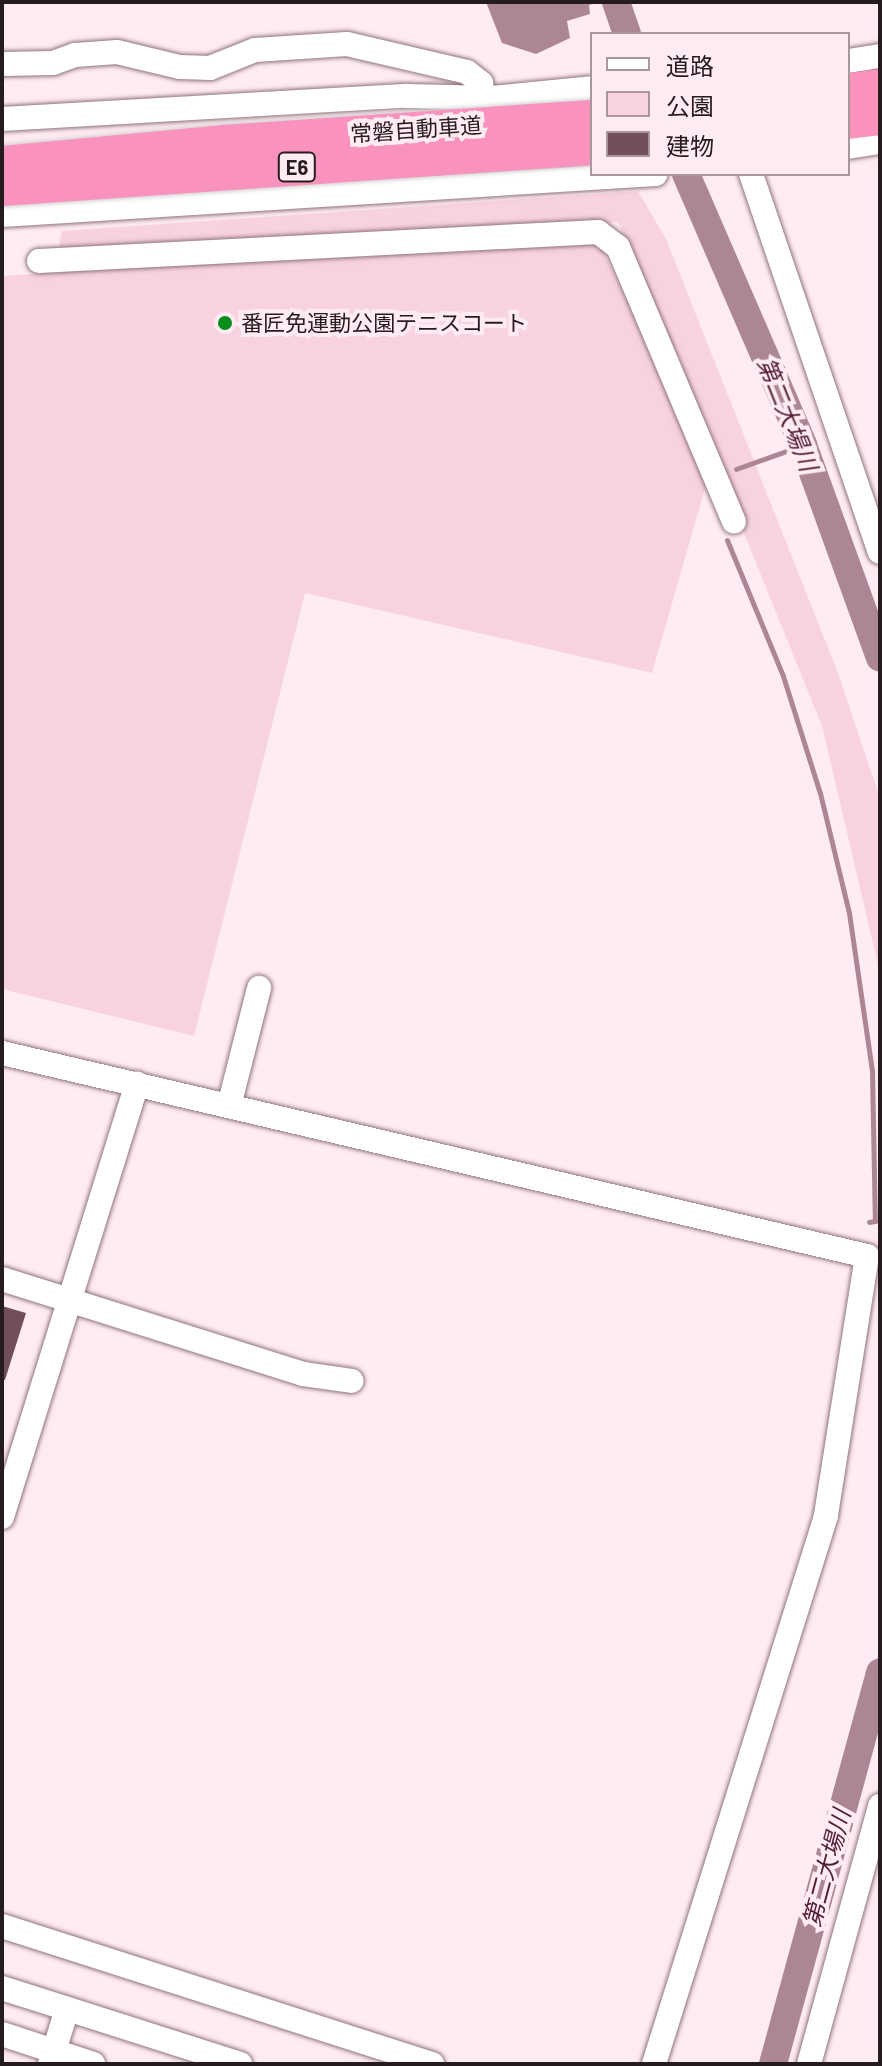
<!DOCTYPE html>
<meta charset="utf-8">
<style>
body{margin:0}
#map{position:relative;width:882px;height:2066px;overflow:hidden;background:#ffecf3;font-family:Barlow,"Noto Sans JP",sans-serif}
div>[style]{position:absolute}
.green>*{inset:0;background:#f8d2e0}
.water>*{inset:0;background:#ad8695}
.stream>*{height:5px;margin:-2.5px;padding:0 2.5px;transform-origin:2.5px;border-radius:2.5px;background:#ad8695}
.river>*{height:28px;margin:-14px;padding:0 14px;transform-origin:14px;border-radius:14px;background:#ad8695}
.building>*{inset:0;background:#724e5d}
.roads{filter:drop-shadow(0 0 2px #90747f) drop-shadow(0 0 2px #90747f)}
.minor>*{height:24px;margin:-12px;padding:0 12px;transform-origin:12px;border-radius:12px;background:#fff}
.highway>*{height:34px;margin:-17px;padding:0 17px;transform-origin:17px;border-radius:17px;background:#f993be}
.bridges{filter:drop-shadow(0 0 2px #d4d1d2) drop-shadow(0 0 2px #d4d1d2)}
.highway-bridge>*{height:34px;margin:-17px;padding:0 17px;transform-origin:17px;border-radius:17px;background:#f993be}
.dots>*{width:22px;height:22px;translate:-50% -50%;box-sizing:border-box;border:4px solid #ffecf3;border-radius:50%}
span{translate:-50% -50%;white-space:nowrap;text-align:center;line-height:1.15;-webkit-text-stroke:8px #ffecf3;paint-order:stroke}
.shield-label span{padding:2px 6px;background:#ffecf3;border:2px solid;border-radius:6px;-webkit-text-stroke-width:0}
.shield-label{font-size:20px;color:#261b1f;font-weight:700}
.street-label{font-size:22px;color:#261b1f}
.poi-label{font-size:22px;color:#261b1f}
.left{translate:0 -50%;text-align:left}
.water-label{font-size:24px;color:#542038;font-style:italic}
.frame{position:absolute;inset:0;border:4px solid #261b1f;pointer-events:none}
.legend{position:absolute;left:590px;top:32px;width:260px;height:144px;box-sizing:border-box;background:#ffecf3;border:2px solid #a8989e;margin:0;padding:10px 14px;list-style:none;font-size:24px;color:#261b1f}
.legend li{display:flex;align-items:center;gap:16px;height:40px}
.legend b{width:40px;border:2px solid #a8989e}
</style>
<div id="map">
<div class="green">
<i style="clip-path:polygon(638px 191px,666px 239px,838px 673px,880px 798px,880px 973px,822px 726px,618px 222px,58px 251px,62px 231px)"></i>
<i style="clip-path:polygon(591px 239px,598px 241px,679px 406px,706px 485px,652px 673px,305px 593px,194px 1036px,2px 989px,2px 276px)"></i>
</div>
<div class="water">
<i style="clip-path:polygon(486px 2px,599px 2px,589px 5px,590px 14px,567px 21px,570px 38px,536px 54px,502px 43px)"></i>
</div>
<div class="stream">
<i style="left:736px;top:469px;width:71px;rotate:-19.7deg"></i>
<i style="left:727px;top:540px;width:147px;rotate:67.6deg"></i>
<i style="left:783px;top:676px;width:123px;rotate:72.5deg"></i>
<i style="left:820px;top:793px;width:123px;rotate:76.4deg"></i>
<i style="left:849px;top:913px;width:160px;rotate:81.7deg"></i>
<i style="left:872px;top:1071px;width:150px;rotate:88.9deg"></i>
<i style="left:875px;top:1221px;width:6px;rotate:171deg"></i>
</div>
<div class="river">
<i style="left:616px;top:2px;width:34px;rotate:71deg"></i>
<i style="left:686px;top:174px;width:295px;rotate:66.6deg"></i>
<i style="left:803px;top:445px;width:226px;rotate:70.1deg"></i>
<i style="left:773px;top:2064px;width:406px;rotate:-74.7deg"></i>
</div>
<div class="building">
<i style="clip-path:polygon(2px 1306px,26px 1313px,5px 1380px,2px 1379px)"></i>
</div>
<div class="roads">
<div class="minor">
<i style="left:848px;top:61px;width:32px;rotate:-9deg"></i>
<i style="left:2px;top:64px;width:51px;rotate:-1.1deg"></i>
<i style="left:53px;top:63px;width:23px;rotate:-20deg"></i>
<i style="left:75px;top:55px;width:42px;rotate:-4.1deg"></i>
<i style="left:117px;top:52px;width:65px;rotate:13.4deg"></i>
<i style="left:180px;top:67px;width:30px;rotate:2deg"></i>
<i style="left:210px;top:68px;width:48px;rotate:-21.8deg"></i>
<i style="left:255px;top:50px;width:92px;rotate:-3.7deg"></i>
<i style="left:347px;top:44px;width:123px;rotate:13.1deg"></i>
<i style="left:467px;top:72px;width:18px;rotate:38deg"></i>
<i style="left:481px;top:83px;width:15px;rotate:82deg"></i>
<i style="left:2px;top:119px;width:406px;rotate:-3.3deg"></i>
<i style="left:407px;top:96px;width:85px;rotate:1.3deg"></i>
<i style="left:492px;top:98px;width:100px;rotate:-5.7deg"></i>
<i style="left:848px;top:147px;width:32px;rotate:-9deg"></i>
<i style="left:751px;top:174px;width:399px;rotate:71.2deg"></i>
<i style="left:2px;top:215px;width:655px;rotate:-3.59deg"></i>
<i style="left:39px;top:261px;width:560px;rotate:-2.97deg"></i>
<i style="left:598px;top:232px;width:25px;rotate:37deg"></i>
<i style="left:618px;top:247px;width:298px;rotate:67.1deg"></i>
<i style="left:2px;top:1053px;width:889px;rotate:13.21deg"></i>
<i style="left:867px;top:1256px;width:263px;rotate:99deg"></i>
<i style="left:826px;top:1516px;width:574px;rotate:107.43deg"></i>
<i style="left:229px;top:1106px;width:122px;rotate:-75.7deg"></i>
<i style="left:2px;top:1279px;width:316px;rotate:17.5deg"></i>
<i style="left:303px;top:1374px;width:49px;rotate:8.1deg"></i>
<i style="left:2px;top:1517px;width:454px;rotate:-72.7deg"></i>
<i style="left:2px;top:1926px;width:452px;rotate:17.8deg"></i>
<i style="left:2px;top:1988px;width:250px;rotate:17.7deg"></i>
<i style="left:2px;top:2034px;width:96px;rotate:18.2deg"></i>
<i style="left:50px;top:2064px;width:58px;rotate:-72.8deg"></i>
<i style="left:809px;top:2064px;width:268px;rotate:-74.6deg"></i>
</div>
<div class="highway">
<i style="left:848px;top:90px;width:32px;rotate:-7deg"></i>
<i style="left:848px;top:122px;width:32px;rotate:-7deg"></i>
</div>
</div>
<div class="bridges">
<div class="highway-bridge">
<i style="left:2px;top:163px;width:223px;rotate:-5.4deg"></i>
<i style="left:224px;top:142px;width:369px;rotate:-3.9deg"></i>
<i style="left:2px;top:189px;width:591px;rotate:-3.98deg"></i>
</div>
</div>
<div class="dots">
<i style="left:225px;top:323px;background:#088d1b"></i>
</div>
<div class="shield-label">
<span style="left:297px;top:167px">E6</span>
</div>
<div class="street-label">
<span style="left:416px;top:129px;rotate:-4deg">常磐自動車道</span>
</div>
<div class="poi-label">
<span class="left" style="left:241px;top:323px">番匠免運動公園テニスコート</span>
</div>
<div class="water-label">
<span style="left:788px;top:414px;rotate:68deg">第二大場川</span>
<span style="left:826px;top:1868px;rotate:-75deg">第二大場川</span>
</div>
<div class="frame"></div>
<ul class="legend">
<li><b style="height:10px;background:#fff"></b>道路</li>
<li><b style="height:22px;background:#f8d2e0"></b>公園</li>
<li><b style="height:22px;background:#724e5d"></b>建物</li>
</ul>
</div>
